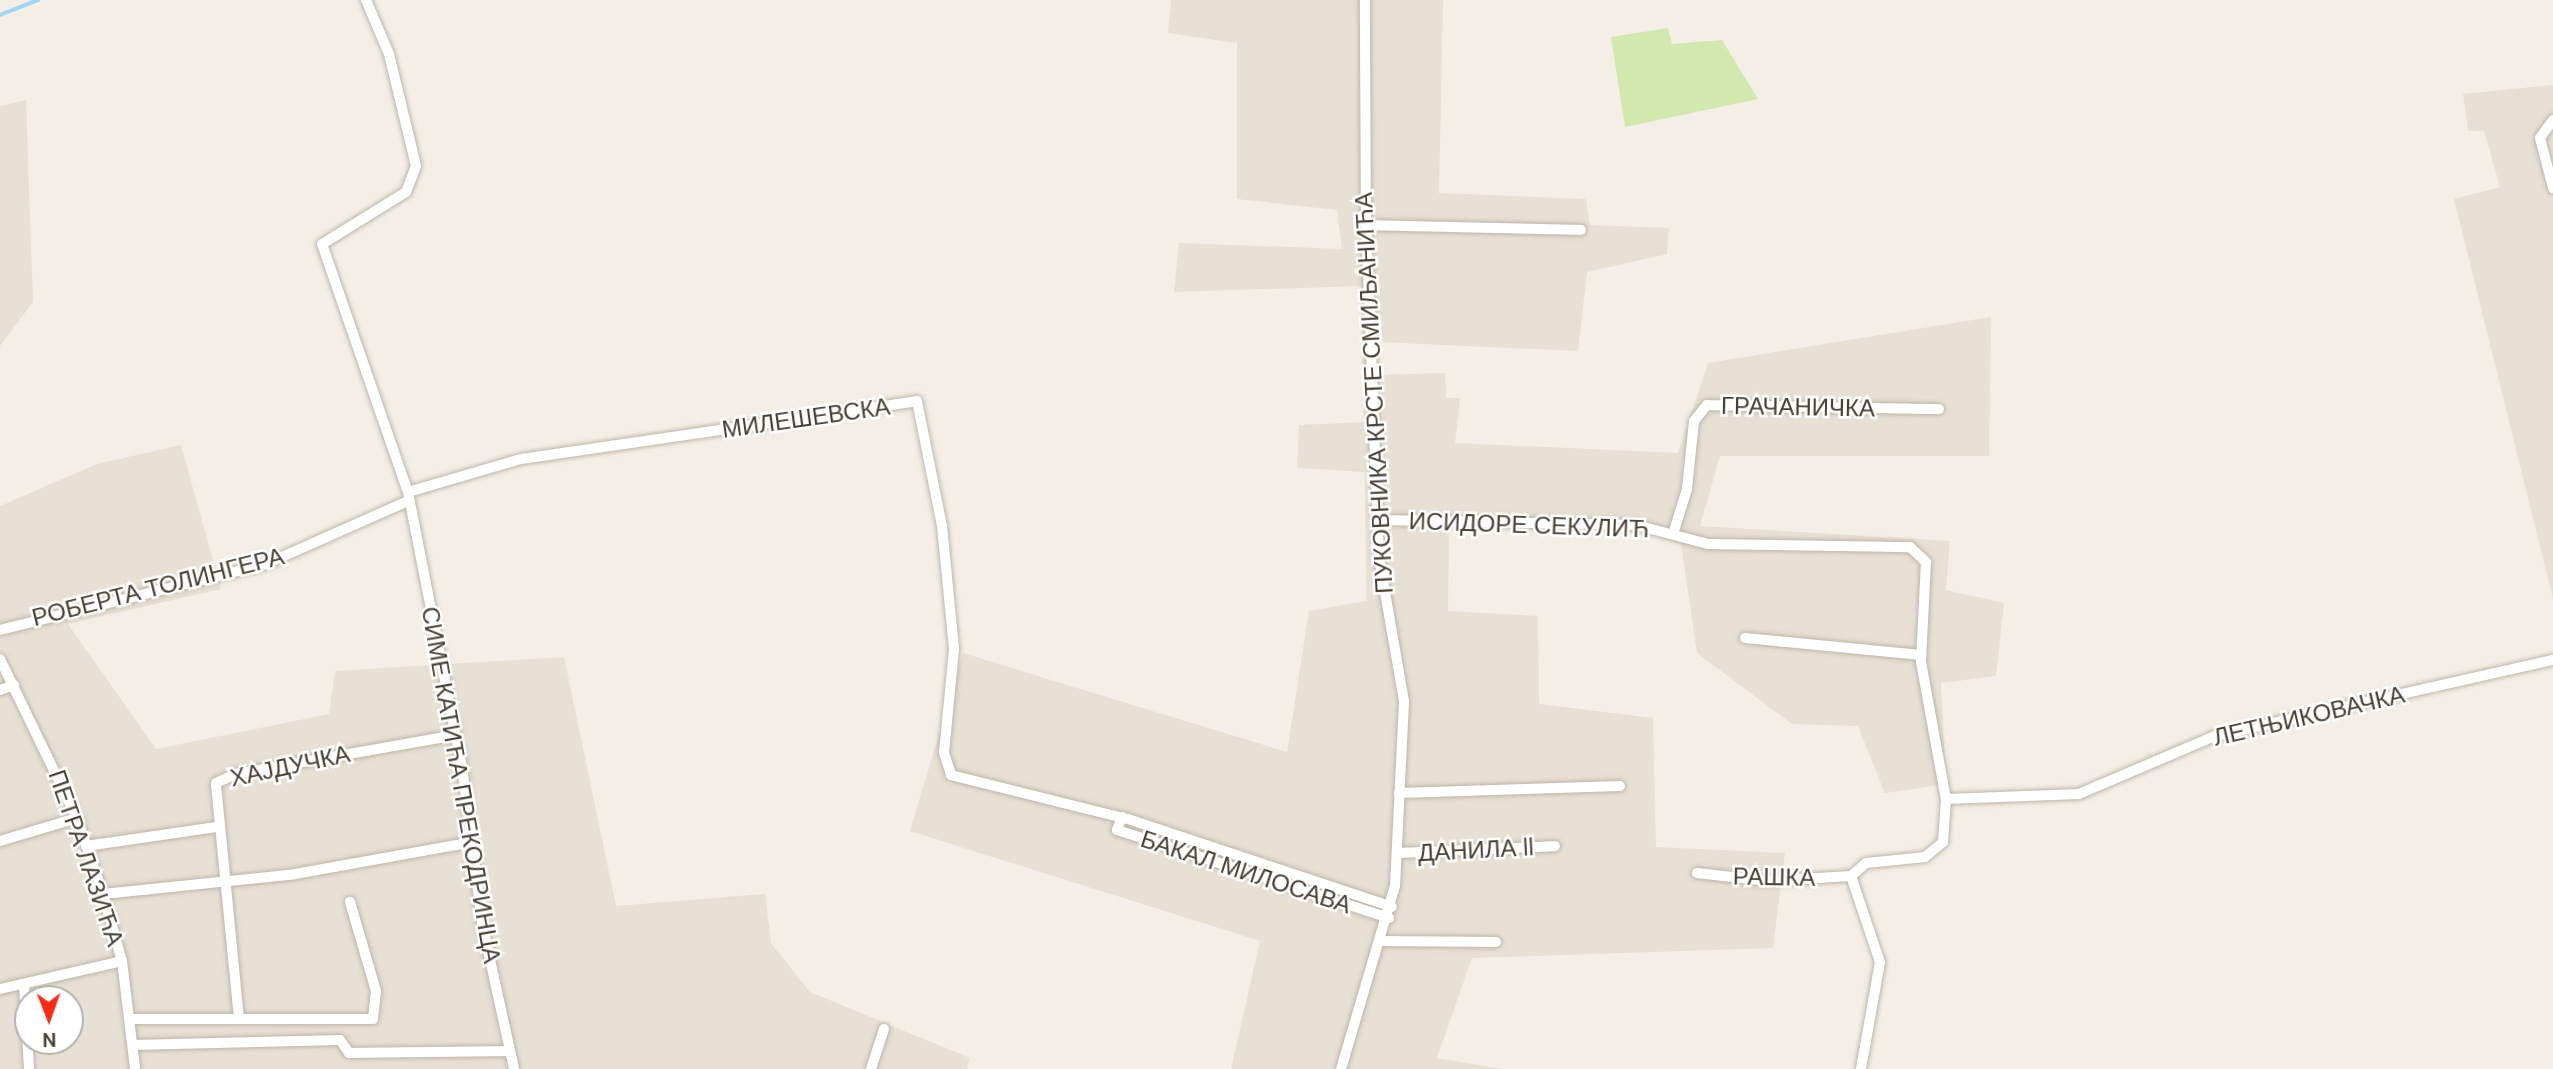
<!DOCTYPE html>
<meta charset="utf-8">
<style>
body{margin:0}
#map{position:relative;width:2553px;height:1069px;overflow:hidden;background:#f3efe6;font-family:"DM Sans",sans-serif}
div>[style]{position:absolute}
.residential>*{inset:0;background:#e7e0d4}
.green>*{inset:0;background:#d2e8af}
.stream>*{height:3.5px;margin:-1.75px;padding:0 1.75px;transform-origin:1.75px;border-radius:1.75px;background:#a2d5f1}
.roads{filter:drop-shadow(0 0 2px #bfb6a9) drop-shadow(0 0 2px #bfb6a9)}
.minor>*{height:10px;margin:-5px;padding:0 5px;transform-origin:5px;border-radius:5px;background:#fff}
span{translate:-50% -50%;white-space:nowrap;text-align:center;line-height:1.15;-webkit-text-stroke:5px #fff;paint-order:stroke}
.street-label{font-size:24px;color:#463f35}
.north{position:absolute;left:14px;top:985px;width:70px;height:70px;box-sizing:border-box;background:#fff;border:2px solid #b5b2ae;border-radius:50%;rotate:179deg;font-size:19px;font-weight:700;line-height:28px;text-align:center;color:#463f35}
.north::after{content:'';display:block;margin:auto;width:24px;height:32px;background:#fb2915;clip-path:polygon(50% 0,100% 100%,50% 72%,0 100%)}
</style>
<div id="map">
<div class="residential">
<i style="clip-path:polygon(1171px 0,1443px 0,1439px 193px,1586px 199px,1590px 225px,1669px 228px,1667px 254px,1587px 272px,1578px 351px,1380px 342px,1379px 375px,1445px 373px,1446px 398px,1460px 398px,1455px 443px,1678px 453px,1708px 363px,1991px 317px,1989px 456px,1720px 456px,1700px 526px,1950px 541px,1946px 590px,2004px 603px,1996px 676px,1941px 683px,1946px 784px,1885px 793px,1858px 726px,1792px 724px,1697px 653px,1681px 544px,1640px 531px,1449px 523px,1448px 611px,1538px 616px,1539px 704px,1653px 718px,1656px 847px,1785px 853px,1773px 948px,1472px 958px,1437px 1058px,1502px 1069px,1231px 1069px,1260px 941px,910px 831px,963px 653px,1287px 752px,1309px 611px,1366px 601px,1365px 472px,1297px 468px,1299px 425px,1364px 422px,1361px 286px,1174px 292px,1179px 243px,1342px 249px,1337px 210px,1237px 199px,1237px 43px,1168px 33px)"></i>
<i style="clip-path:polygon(2553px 85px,2553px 599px,2454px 199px,2500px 187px,2484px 131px,2468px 131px,2463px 94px)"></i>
<i style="clip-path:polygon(26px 100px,33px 302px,0 346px,0 106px)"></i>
<i style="clip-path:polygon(evenodd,181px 445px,221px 589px,68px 624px,156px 749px,329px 714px,335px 671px,564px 657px,616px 906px,765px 894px,771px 943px,810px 992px,970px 1058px,967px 1069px,0 1069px,0 506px,97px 464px,181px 445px,28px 999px,70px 999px,70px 1041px,28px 1041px,28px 999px)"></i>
</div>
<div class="green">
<i style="clip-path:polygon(1668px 28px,1672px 44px,1722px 40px,1758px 99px,1625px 127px,1611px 37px)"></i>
</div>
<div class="stream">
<i style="left:0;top:15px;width:41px;rotate:-21.5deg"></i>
</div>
<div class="roads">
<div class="minor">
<i style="left:366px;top:0;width:59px;rotate:66.9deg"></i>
<i style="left:389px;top:54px;width:115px;rotate:76.4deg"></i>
<i style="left:416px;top:166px;width:28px;rotate:111deg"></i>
<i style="left:406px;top:192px;width:99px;rotate:148.2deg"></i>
<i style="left:322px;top:244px;width:262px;rotate:70.9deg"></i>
<i style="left:408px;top:492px;width:279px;rotate:78.9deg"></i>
<i style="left:462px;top:766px;width:158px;rotate:82.7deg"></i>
<i style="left:482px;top:923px;width:149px;rotate:77.6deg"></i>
<i style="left:2553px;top:120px;width:22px;rotate:126deg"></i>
<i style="left:2540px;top:138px;width:52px;rotate:75.4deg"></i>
<i style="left:1366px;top:225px;width:215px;rotate:1.3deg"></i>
<i style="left:408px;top:492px;width:118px;rotate:-16.3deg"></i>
<i style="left:521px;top:459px;width:400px;rotate:-8.3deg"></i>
<i style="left:917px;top:401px;width:127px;rotate:78.7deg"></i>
<i style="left:942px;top:526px;width:124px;rotate:84.4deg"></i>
<i style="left:954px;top:649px;width:104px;rotate:95.5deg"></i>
<i style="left:944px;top:753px;width:23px;rotate:72deg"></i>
<i style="left:951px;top:775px;width:182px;rotate:14deg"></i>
<i style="left:1128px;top:819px;width:278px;rotate:18.4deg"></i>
<i style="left:1379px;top:520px;width:257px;rotate:1.1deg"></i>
<i style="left:1636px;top:525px;width:74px;rotate:14.8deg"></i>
<i style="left:1708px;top:544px;width:202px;rotate:0.9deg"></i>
<i style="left:1910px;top:547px;width:22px;rotate:43deg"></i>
<i style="left:1926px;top:562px;width:100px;rotate:92.9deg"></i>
<i style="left:1921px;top:662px;width:139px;rotate:79.7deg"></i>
<i style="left:1946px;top:799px;width:43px;rotate:94deg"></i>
<i style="left:1943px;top:842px;width:23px;rotate:140deg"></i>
<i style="left:1925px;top:857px;width:59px;rotate:174.2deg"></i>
<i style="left:1866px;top:863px;width:20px;rotate:139deg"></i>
<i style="left:1851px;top:876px;width:91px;rotate:71.4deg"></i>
<i style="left:1880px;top:962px;width:109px;rotate:100.1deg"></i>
<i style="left:1674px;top:531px;width:44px;rotate:-72.8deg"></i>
<i style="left:1687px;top:489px;width:68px;rotate:-84.1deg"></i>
<i style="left:1694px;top:421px;width:21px;rotate:-51deg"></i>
<i style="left:1707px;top:405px;width:232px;rotate:1deg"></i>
<i style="left:0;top:630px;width:274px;rotate:-13.9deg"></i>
<i style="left:266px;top:564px;width:155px;rotate:-23.9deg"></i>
<i style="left:1745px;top:638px;width:177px;rotate:5.5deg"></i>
<i style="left:0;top:659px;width:177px;rotate:64.2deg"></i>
<i style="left:77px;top:818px;width:80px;rotate:71.1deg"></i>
<i style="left:103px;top:894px;width:70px;rotate:74.2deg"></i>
<i style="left:122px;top:961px;width:109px;rotate:83.1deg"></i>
<i style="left:0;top:690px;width:15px;rotate:-20deg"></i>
<i style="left:1399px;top:793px;width:221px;rotate:-1.8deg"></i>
<i style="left:1946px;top:799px;width:133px;rotate:-2.2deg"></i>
<i style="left:2079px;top:794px;width:148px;rotate:-23.1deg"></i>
<i style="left:2215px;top:736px;width:346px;rotate:-12.7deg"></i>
<i style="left:1122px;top:817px;width:14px;rotate:111deg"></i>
<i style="left:1117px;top:830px;width:286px;rotate:17.9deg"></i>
<i style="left:0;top:841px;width:80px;rotate:-16.6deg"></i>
<i style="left:86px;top:846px;width:132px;rotate:-8.3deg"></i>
<i style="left:1397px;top:853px;width:158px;rotate:-2.5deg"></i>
<i style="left:1697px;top:873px;width:71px;rotate:6.4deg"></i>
<i style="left:1768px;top:881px;width:83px;rotate:-3.4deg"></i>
<i style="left:103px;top:894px;width:193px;rotate:-5.9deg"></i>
<i style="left:295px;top:874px;width:180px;rotate:-10.2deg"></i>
<i style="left:1383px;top:941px;width:113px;rotate:0.5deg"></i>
<i style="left:24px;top:984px;width:85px;rotate:86.6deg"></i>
<i style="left:0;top:989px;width:125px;rotate:-12.9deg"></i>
<i style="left:131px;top:1019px;width:242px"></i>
<i style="left:373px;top:1019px;width:28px;rotate:-84deg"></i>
<i style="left:376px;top:991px;width:93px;rotate:-106.3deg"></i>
<i style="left:239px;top:1019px;width:237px;rotate:-95.6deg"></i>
<i style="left:216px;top:783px;width:21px;rotate:-25deg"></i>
<i style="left:235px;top:774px;width:224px;rotate:-10deg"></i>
<i style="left:133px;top:1045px;width:207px;rotate:-1.4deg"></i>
<i style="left:340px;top:1040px;width:16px;rotate:55deg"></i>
<i style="left:349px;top:1053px;width:161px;rotate:-0.7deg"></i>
<i style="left:871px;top:1069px;width:42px;rotate:-72deg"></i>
<i style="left:1341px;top:1069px;width:191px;rotate:-73.6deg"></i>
<i style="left:1395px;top:886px;width:185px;rotate:-87.2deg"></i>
<i style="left:1404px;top:701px;width:145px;rotate:-99.9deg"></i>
<i style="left:1379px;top:558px;width:333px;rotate:-92.2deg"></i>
<i style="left:1366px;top:225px;width:225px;rotate:-90.3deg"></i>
</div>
</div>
<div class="street-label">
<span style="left:1374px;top:393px;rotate:-93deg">ПУКОВНИКА КРСТЕ СМИЉАНИЋА</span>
<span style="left:1798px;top:407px;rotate:1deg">ГРАЧАНИЧКА</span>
<span style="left:806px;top:418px;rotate:-8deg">МИЛЕШЕВСКА</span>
<span style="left:1529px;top:525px;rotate:2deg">ИСИДОРЕ СЕКУЛИЋ</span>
<span style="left:158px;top:587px;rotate:-14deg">РОБЕРТА ТОЛИНГЕРА</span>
<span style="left:2309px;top:716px;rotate:-13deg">ЛЕТЊИКОВАЧКА</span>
<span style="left:290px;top:766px;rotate:-12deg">ХАЈДУЧКА</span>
<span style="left:461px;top:785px;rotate:80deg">СИМЕ КАТИЋА ПРЕКОДРИНЦА</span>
<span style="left:1476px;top:850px;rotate:-3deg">ДАНИЛА II</span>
<span style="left:86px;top:858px;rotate:71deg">ПЕТРА ЛАЗИЋА</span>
<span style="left:1246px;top:872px;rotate:18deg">БАКАЛ МИЛОСАВА</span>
<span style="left:1774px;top:877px;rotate:1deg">РАШКА</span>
</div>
<div class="north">N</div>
</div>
